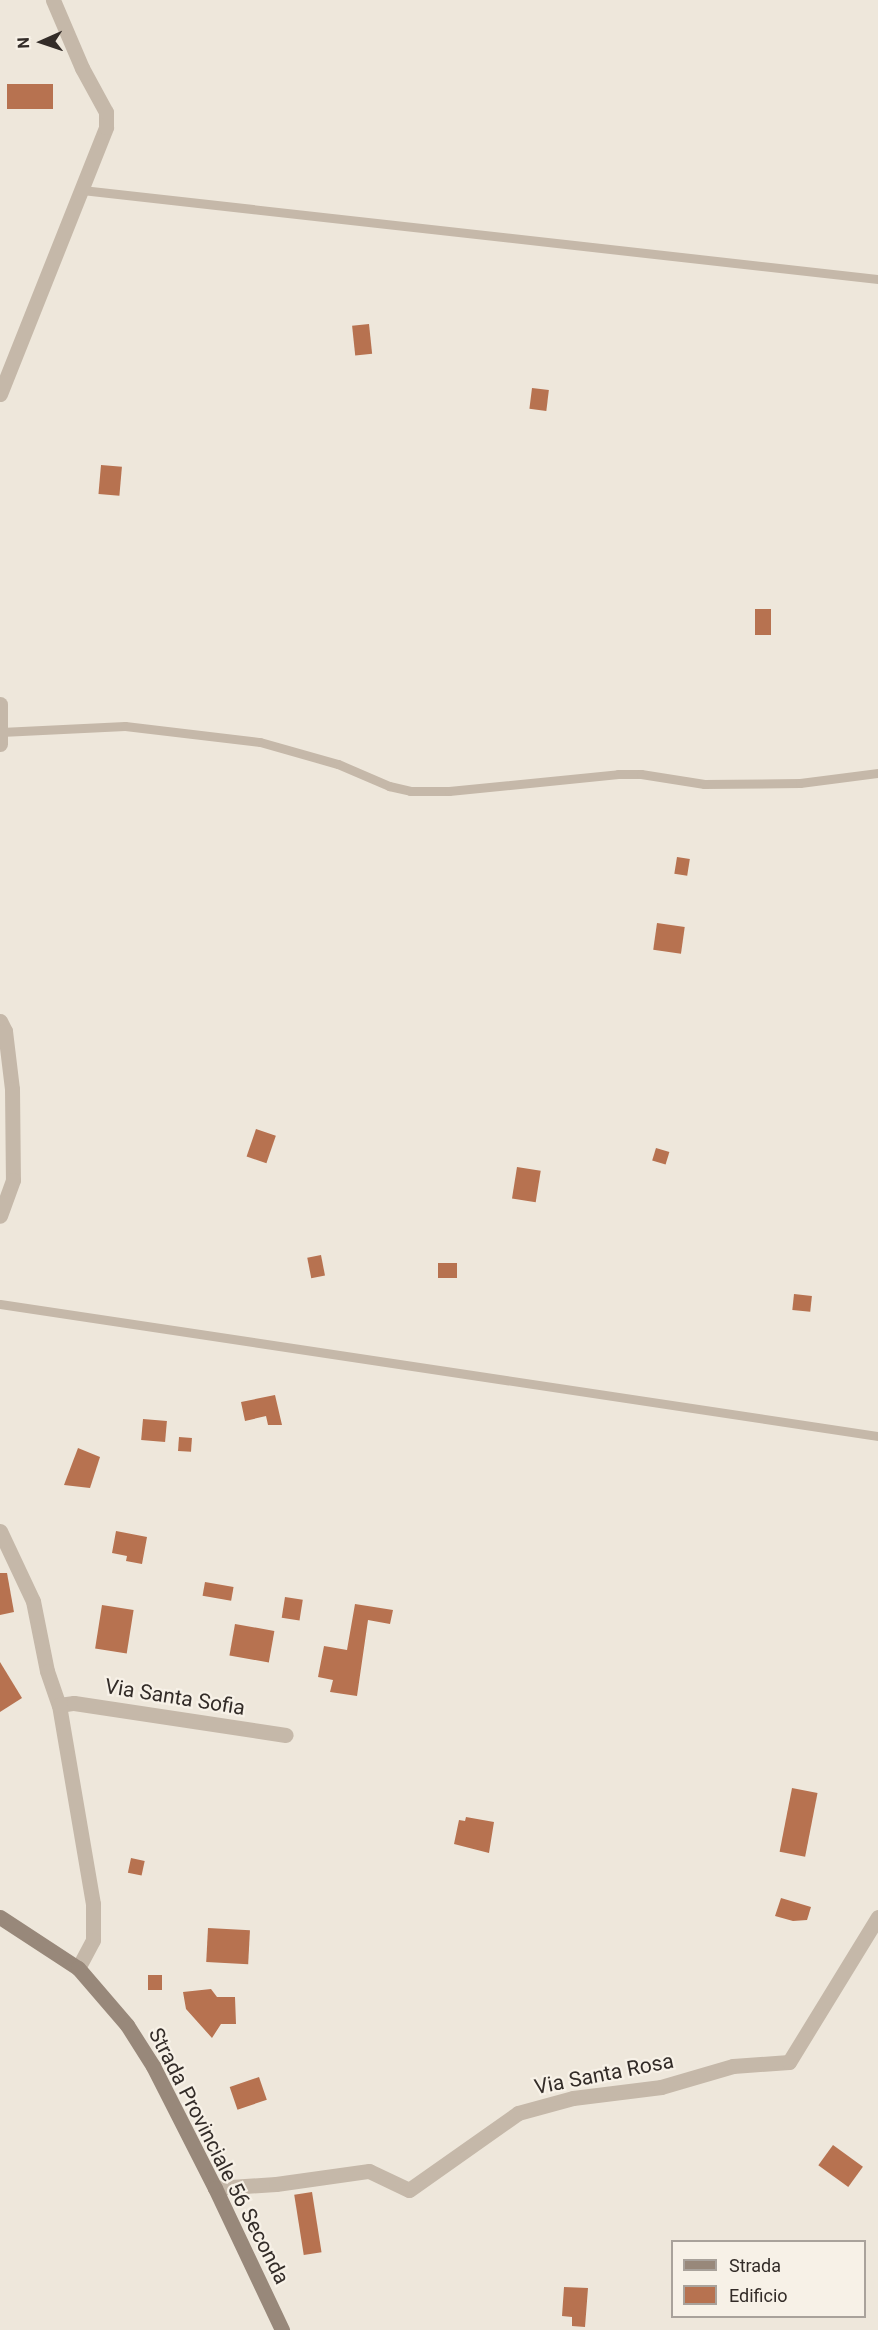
<!DOCTYPE html>
<style>
body{margin:0}
#map{position:relative;width:878px;height:2330px;overflow:hidden;background:#eee7db;font-family:Roboto,sans-serif}
div>[style]{position:absolute}
.building>*{inset:0;background:#b77250;transform-origin:0 0}
.lane>*{height:9px;margin:-4.5px;padding:0 4.5px;transform-origin:4.5px;border-radius:4.5px;background:#c5b8a9}
.street>*{height:15px;margin:-7.5px;padding:0 7.5px;transform-origin:7.5px;border-radius:7.5px;background:#c5b8a9}
.secondary>*{height:15px;margin:-7.5px;padding:0 7.5px;transform-origin:7.5px;border-radius:7.5px;background:#98887a}
span{translate:-50% -50%;white-space:nowrap;text-align:center;line-height:1.15;-webkit-text-stroke:4.5px #f7f1e7;paint-order:stroke}
.street-label{font-size:21px;color:#332c28}
.legend{position:absolute;left:671px;top:2240px;width:195px;height:78px;box-sizing:border-box;background:#f7f1e7;border:2px solid #a9a29b;margin:0;padding:8px 10px;list-style:none;font-size:18px;color:#332c28}
.legend li{display:flex;align-items:center;gap:12px;height:30px}
.legend b{width:30px;border:2px solid #a9a29b}
.north{position:absolute;left:12px;top:12px;width:60px;height:60px;-webkit-text-stroke:4px #f7f1e7;paint-order:stroke;rotate:267deg;font-size:16px;font-weight:700;line-height:24px;text-align:center;color:#332c28}
.north::after{content:'';display:block;margin:auto;width:21px;height:27px;background:#332c28;clip-path:polygon(50% 0,100% 100%,50% 72%,0 100%)}
</style>
<div id="map">
<div class="building">
<i style="left:53px;top:84px;width:25px;height:46px;rotate:90deg"></i>
<i style="left:369px;top:324px;width:30px;height:17px;rotate:84deg"></i>
<i style="left:532px;top:388px;width:17px;height:21px;rotate:7deg"></i>
<i style="left:101px;top:465px;width:21px;height:29px;rotate:5deg"></i>
<i style="left:755px;top:609px;width:16px;height:26px"></i>
<i style="left:677px;top:857px;width:13px;height:17px;rotate:9deg"></i>
<i style="left:657px;top:923px;width:28px;height:27px;rotate:8deg"></i>
<i style="left:256px;top:1129px;width:21px;height:29px;rotate:19deg"></i>
<i style="left:656px;top:1148px;width:14px;height:13px;rotate:17deg"></i>
<i style="left:517px;top:1167px;width:24px;height:32px;rotate:9deg"></i>
<i style="left:321px;top:1255px;width:21px;height:14px;rotate:79deg"></i>
<i style="left:438px;top:1263px;width:19px;height:15px"></i>
<i style="left:794px;top:1294px;width:18px;height:16px;rotate:6deg"></i>
<i style="clip-path:polygon(275px 1395px,282px 1425px,268px 1425px,266px 1416px,245px 1421px,241px 1402px)"></i>
<i style="left:143px;top:1419px;width:24px;height:21px;rotate:5deg"></i>
<i style="left:179px;top:1437px;width:13px;height:14px;rotate:4deg"></i>
<i style="clip-path:polygon(78px 1448px,100px 1457px,90px 1488px,64px 1485px)"></i>
<i style="clip-path:polygon(116px 1531px,147px 1537px,142px 1564px,126px 1561px,127px 1556px,112px 1553px)"></i>
<i style="clip-path:polygon(0 1573px,7px 1573px,14px 1612px,0 1615px)"></i>
<i style="left:205px;top:1582px;width:29px;height:14px;rotate:10deg"></i>
<i style="left:285px;top:1597px;width:18px;height:21px;rotate:9deg"></i>
<i style="clip-path:polygon(355px 1604px,393px 1610px,390px 1624px,368px 1620px,357px 1696px,330px 1692px,333px 1680px,318px 1677px,324px 1646px,347px 1650px)"></i>
<i style="left:102px;top:1605px;width:32px;height:44px;rotate:9deg"></i>
<i style="left:235px;top:1624px;width:40px;height:32px;rotate:10deg"></i>
<i style="clip-path:polygon(0 1662px,22px 1698px,0 1712px)"></i>
<i style="left:792px;top:1788px;width:26px;height:65px;rotate:11deg"></i>
<i style="clip-path:polygon(466px 1817px,494px 1822px,489px 1853px,454px 1844px,459px 1820px,465px 1821px)"></i>
<i style="left:131px;top:1858px;width:14px;height:15px;rotate:12deg"></i>
<i style="clip-path:polygon(781px 1898px,811px 1907px,807px 1920px,793px 1921px,775px 1916px)"></i>
<i style="left:208px;top:1928px;width:42px;height:34px;rotate:3deg"></i>
<i style="left:148px;top:1975px;width:14px;height:15px"></i>
<i style="clip-path:polygon(211px 1989px,217px 1997px,235px 1997px,236px 2024px,221px 2024px,212px 2038px,186px 2009px,183px 1992px)"></i>
<i style="left:259px;top:2077px;width:24px;height:31px;rotate:71deg"></i>
<i style="left:833px;top:2145px;width:37px;height:25px;rotate:36deg"></i>
<i style="left:312px;top:2192px;width:61px;height:18px;rotate:81deg"></i>
<i style="clip-path:polygon(564px 2287px,588px 2288px,585px 2327px,572px 2326px,572px 2317px,562px 2316px)"></i>
</div>
<div class="lane">
<i style="left:82px;top:190px;width:801px;rotate:6.38deg"></i>
<i style="left:1px;top:732px;width:124px;rotate:-2.8deg"></i>
<i style="left:125px;top:726px;width:136px;rotate:6.8deg"></i>
<i style="left:260px;top:742px;width:81px;rotate:15.8deg"></i>
<i style="left:338px;top:764px;width:56px;rotate:23.3deg"></i>
<i style="left:389px;top:786px;width:22px;rotate:13deg"></i>
<i style="left:410px;top:791px;width:39px"></i>
<i style="left:449px;top:791px;width:170px;rotate:-5.7deg"></i>
<i style="left:618px;top:774px;width:23px"></i>
<i style="left:641px;top:774px;width:64px;rotate:9deg"></i>
<i style="left:704px;top:784px;width:96px;rotate:-0.6deg"></i>
<i style="left:800px;top:783px;width:79px;rotate:-7.3deg"></i>
<i style="left:0;top:1304px;width:888px;rotate:8.55deg"></i>
</div>
<div class="street">
<i style="left:0;top:394px;width:287px;rotate:-68.3deg"></i>
<i style="left:106px;top:127px;width:15px;rotate:-90deg"></i>
<i style="left:106px;top:112px;width:50px;rotate:-118.6deg"></i>
<i style="left:82px;top:68px;width:74px;rotate:-113.1deg"></i>
<i style="left:0;top:704px;width:40px;rotate:90deg"></i>
<i style="left:0;top:1021px;width:11px;rotate:63deg"></i>
<i style="left:5px;top:1031px;width:58px;rotate:83.1deg"></i>
<i style="left:12px;top:1089px;width:91px;rotate:89.4deg"></i>
<i style="left:13px;top:1180px;width:38px;rotate:110deg"></i>
<i style="left:0;top:1531px;width:77px;rotate:64.8deg"></i>
<i style="left:33px;top:1601px;width:71px;rotate:78.7deg"></i>
<i style="left:47px;top:1671px;width:36px;rotate:71deg"></i>
<i style="left:59px;top:1705px;width:202px;rotate:80.3deg"></i>
<i style="left:93px;top:1904px;width:36px;rotate:90deg"></i>
<i style="left:93px;top:1940px;width:32px;rotate:118deg"></i>
<i style="left:59px;top:1705px;width:15px;rotate:-8deg"></i>
<i style="left:74px;top:1703px;width:214px;rotate:8.6deg"></i>
<i style="left:215px;top:2188px;width:61px;rotate:-3.8deg"></i>
<i style="left:276px;top:2184px;width:94px;rotate:-8deg"></i>
<i style="left:369px;top:2171px;width:44px;rotate:25.4deg"></i>
<i style="left:409px;top:2190px;width:133px;rotate:-35.2deg"></i>
<i style="left:518px;top:2113px;width:57px;rotate:-15.3deg"></i>
<i style="left:573px;top:2098px;width:89px;rotate:-7.1deg"></i>
<i style="left:661px;top:2087px;width:75px;rotate:-16.3deg"></i>
<i style="left:733px;top:2066px;width:56px;rotate:-4.1deg"></i>
<i style="left:789px;top:2062px;width:170px;rotate:-58.5deg"></i>
</div>
<div class="secondary">
<i style="left:0;top:1917px;width:93px;rotate:33.2deg"></i>
<i style="left:78px;top:1968px;width:75px;rotate:49.3deg"></i>
<i style="left:127px;top:2025px;width:49px;rotate:57.6deg"></i>
<i style="left:153px;top:2066px;width:137px;rotate:63.1deg"></i>
<i style="left:215px;top:2188px;width:157px;rotate:64.7deg"></i>
</div>
<div class="street-label">
<span style="left:175px;top:1697px;rotate:9deg">Via Santa Sofia</span>
<span style="left:604px;top:2074px;rotate:-11deg">Via Santa Rosa</span>
<span style="left:219px;top:2156px;rotate:63deg">Strada Provinciale 56 Seconda</span>
</div>
<ul class="legend">
<li><b style="height:8px;background:#98887a"></b>Strada</li>
<li><b style="height:16px;background:#b77250"></b>Edificio</li>
</ul>
<div class="north">N</div>
</div>
